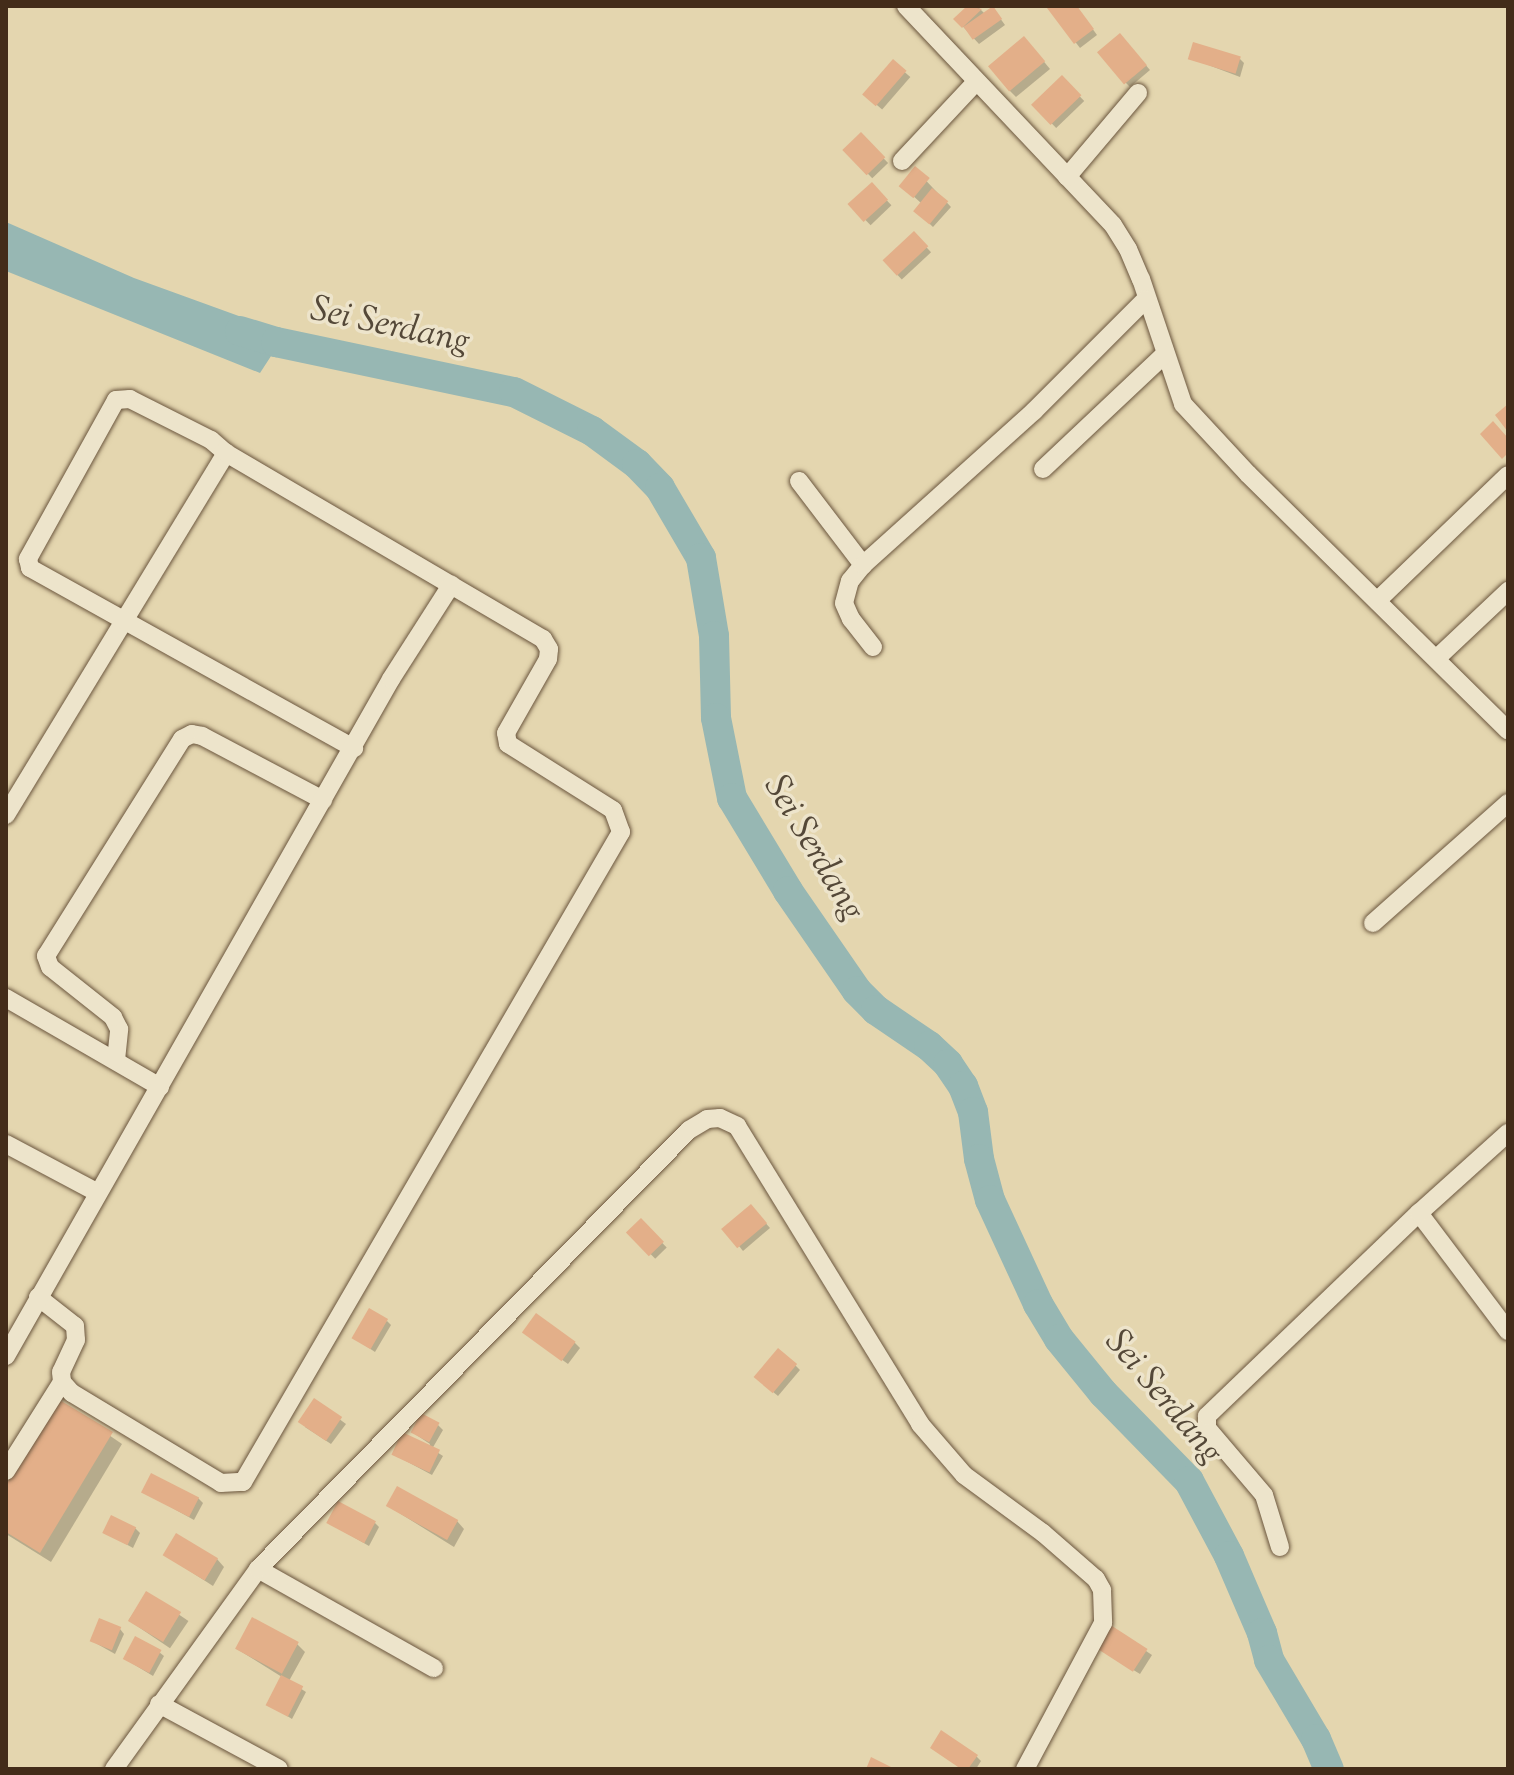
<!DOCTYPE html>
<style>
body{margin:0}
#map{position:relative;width:1514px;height:1775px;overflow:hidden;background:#e4d6af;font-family:"Sorts Mill Goudy",serif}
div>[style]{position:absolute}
.water>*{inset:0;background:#97b7b3}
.shadow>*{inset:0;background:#0003;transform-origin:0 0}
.river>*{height:30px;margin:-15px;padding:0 15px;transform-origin:15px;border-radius:15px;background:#97b7b3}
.building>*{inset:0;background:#e3af89;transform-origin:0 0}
.roads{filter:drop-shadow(0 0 2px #6b563e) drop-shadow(0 0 2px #6b563e)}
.minor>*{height:18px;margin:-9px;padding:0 9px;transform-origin:9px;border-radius:9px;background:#ede4cb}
span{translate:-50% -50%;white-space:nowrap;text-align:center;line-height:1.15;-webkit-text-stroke:7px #ede4cb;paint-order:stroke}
.water-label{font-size:36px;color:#544838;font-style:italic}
.frame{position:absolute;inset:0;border:8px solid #432c19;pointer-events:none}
</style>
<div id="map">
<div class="water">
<i style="clip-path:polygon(6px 222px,134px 278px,286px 333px,260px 373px,6px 271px)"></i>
</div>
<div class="shadow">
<i style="clip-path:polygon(970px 6px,977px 6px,985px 14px,997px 14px,1005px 25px,979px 44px,956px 19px)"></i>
<i style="clip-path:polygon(1054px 6px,1076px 6px,1097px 35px,1080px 48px,1050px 9px)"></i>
<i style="clip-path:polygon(1124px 40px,1150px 70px,1130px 87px,1125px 82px)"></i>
<i style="clip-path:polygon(1031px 46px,1050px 69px,1016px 97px,1009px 90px)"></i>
<i style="clip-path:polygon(1190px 58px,1240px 59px,1244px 63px,1240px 77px)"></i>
<i style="left:893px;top:62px;width:23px;height:43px;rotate:41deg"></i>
<i style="left:1062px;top:78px;width:32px;height:39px;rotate:46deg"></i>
<i style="left:861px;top:135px;width:39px;height:22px;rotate:46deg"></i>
<i style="clip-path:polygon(915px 169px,951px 207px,933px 227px,915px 210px,921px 203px,901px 185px)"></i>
<i style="left:872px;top:185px;width:28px;height:29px;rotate:46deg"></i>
<i style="left:914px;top:234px;width:25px;height:40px;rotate:47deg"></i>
<i style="clip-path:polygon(755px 1211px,770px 1228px,743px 1251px,739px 1246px)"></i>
<i style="left:641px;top:1221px;width:37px;height:16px;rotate:46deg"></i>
<i style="clip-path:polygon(387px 1321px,391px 1325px,375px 1352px,354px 1338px)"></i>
<i style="clip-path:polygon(529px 1336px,575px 1343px,580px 1348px,568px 1364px)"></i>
<i style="clip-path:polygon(795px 1365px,800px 1370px,778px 1396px,761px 1382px)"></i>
<i style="clip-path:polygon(59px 1401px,122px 1444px,51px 1562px,6px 1534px,6px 1489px)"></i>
<i style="clip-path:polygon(315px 1401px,346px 1424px,331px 1444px,305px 1427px)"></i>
<i style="clip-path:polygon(438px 1425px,443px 1430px,432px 1449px,443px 1456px,432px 1475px,393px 1454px,429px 1447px,430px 1444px,412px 1432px)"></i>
<i style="clip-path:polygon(144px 1492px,198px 1498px,203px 1503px,194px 1520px)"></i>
<i style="clip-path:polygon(388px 1506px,457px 1521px,464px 1529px,454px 1547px)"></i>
<i style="clip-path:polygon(329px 1523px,375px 1523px,379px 1527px,369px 1546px)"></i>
<i style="clip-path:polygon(135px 1528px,140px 1533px,133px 1548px,106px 1533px)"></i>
<i style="clip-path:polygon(165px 1555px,217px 1559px,224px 1567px,213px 1586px)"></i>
<i style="left:147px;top:1593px;width:50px;height:33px;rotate:34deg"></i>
<i style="clip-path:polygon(1110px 1627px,1152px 1655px,1140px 1674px,1102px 1651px)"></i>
<i style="clip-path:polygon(120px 1629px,124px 1634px,115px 1654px,92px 1641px)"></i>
<i style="clip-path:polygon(297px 1644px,305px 1652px,289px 1681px,306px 1692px,292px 1719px,268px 1704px,282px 1677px,237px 1649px)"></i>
<i style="clip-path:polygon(159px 1652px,164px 1656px,153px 1676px,125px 1659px)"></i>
<i style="clip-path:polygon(976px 1756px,981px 1761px,976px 1769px,962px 1769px)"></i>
</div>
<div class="river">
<i style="left:240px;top:331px;width:38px;rotate:17deg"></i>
<i style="left:276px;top:342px;width:243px;rotate:11.9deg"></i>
<i style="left:514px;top:392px;width:87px;rotate:26.6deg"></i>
<i style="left:592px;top:431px;width:56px;rotate:36.3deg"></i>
<i style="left:637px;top:464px;width:33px;rotate:46deg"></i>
<i style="left:660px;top:488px;width:81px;rotate:59.6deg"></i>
<i style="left:701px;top:558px;width:79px;rotate:80.5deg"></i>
<i style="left:714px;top:636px;width:82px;rotate:88.6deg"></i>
<i style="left:716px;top:718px;width:82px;rotate:78.7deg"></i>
<i style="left:732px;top:798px;width:109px;rotate:58.9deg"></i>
<i style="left:788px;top:891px;width:121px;rotate:55.4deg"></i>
<i style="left:857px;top:991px;width:27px;rotate:45deg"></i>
<i style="left:876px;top:1010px;width:64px;rotate:34.2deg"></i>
<i style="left:929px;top:1046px;width:26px;rotate:43deg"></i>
<i style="left:948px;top:1064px;width:27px;rotate:56deg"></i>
<i style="left:963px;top:1086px;width:28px;rotate:69deg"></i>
<i style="left:973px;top:1112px;width:47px;rotate:82.7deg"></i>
<i style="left:979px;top:1159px;width:42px;rotate:75deg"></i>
<i style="left:990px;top:1200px;width:115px;rotate:65.2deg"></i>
<i style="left:1038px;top:1304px;width:41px;rotate:59deg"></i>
<i style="left:1059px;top:1339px;width:70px;rotate:50.8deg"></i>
<i style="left:1103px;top:1393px;width:123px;rotate:45.7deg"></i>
<i style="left:1189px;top:1481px;width:85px;rotate:61.9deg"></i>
<i style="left:1229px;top:1556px;width:84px;rotate:66.8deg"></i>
<i style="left:1262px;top:1633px;width:28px;rotate:75deg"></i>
<i style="left:1269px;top:1660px;width:92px;rotate:59.3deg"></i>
<i style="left:1316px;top:1739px;width:33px;rotate:67deg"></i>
</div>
<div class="building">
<i style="clip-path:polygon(967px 6px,982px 9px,962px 28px,953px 19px)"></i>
<i style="left:993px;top:6px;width:16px;height:36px;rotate:55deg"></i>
<i style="clip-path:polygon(1050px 6px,1077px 6px,1094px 29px,1074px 44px,1047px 8px)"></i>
<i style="left:1120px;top:33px;width:42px;height:30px;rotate:50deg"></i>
<i style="left:1024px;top:36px;width:33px;height:47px;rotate:50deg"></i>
<i style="left:1193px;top:42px;width:50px;height:18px;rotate:17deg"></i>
<i style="left:893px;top:59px;width:18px;height:47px;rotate:41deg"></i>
<i style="left:1062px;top:75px;width:28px;height:43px;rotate:46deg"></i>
<i style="left:861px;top:132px;width:35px;height:26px;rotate:46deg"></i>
<i style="left:915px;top:166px;width:19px;height:26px;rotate:39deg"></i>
<i style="left:872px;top:182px;width:24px;height:33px;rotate:48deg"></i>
<i style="left:932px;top:188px;width:21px;height:30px;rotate:39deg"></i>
<i style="left:914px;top:231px;width:21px;height:43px;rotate:47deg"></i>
<i style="clip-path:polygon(1508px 404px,1508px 432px,1495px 415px)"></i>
<i style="clip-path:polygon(1493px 421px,1508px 438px,1508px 453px,1502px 459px,1480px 434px)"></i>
<i style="left:751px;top:1204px;width:25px;height:39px;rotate:50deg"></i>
<i style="left:641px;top:1218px;width:33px;height:21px;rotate:46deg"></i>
<i style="left:369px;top:1308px;width:22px;height:35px;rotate:30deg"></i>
<i style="left:536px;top:1313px;width:49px;height:24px;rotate:36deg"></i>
<i style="left:778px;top:1348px;width:25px;height:38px;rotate:40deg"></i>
<i style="left:314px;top:1398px;width:34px;height:29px;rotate:34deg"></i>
<i style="clip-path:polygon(58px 1399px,113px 1432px,40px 1553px,6px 1532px,6px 1485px)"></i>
<i style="left:421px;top:1413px;width:21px;height:22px;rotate:28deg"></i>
<i style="left:402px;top:1432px;width:42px;height:25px;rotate:25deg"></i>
<i style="left:151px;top:1473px;width:54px;height:22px;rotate:27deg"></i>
<i style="left:397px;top:1486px;width:70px;height:23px;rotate:29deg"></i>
<i style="left:338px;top:1501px;width:43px;height:25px;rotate:28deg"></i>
<i style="left:111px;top:1515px;width:28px;height:20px;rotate:26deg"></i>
<i style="left:176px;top:1533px;width:49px;height:26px;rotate:31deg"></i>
<i style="left:146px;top:1591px;width:41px;height:35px;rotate:31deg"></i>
<i style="left:252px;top:1617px;width:53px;height:36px;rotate:28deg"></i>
<i style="left:99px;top:1618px;width:24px;height:25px;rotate:22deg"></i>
<i style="left:1109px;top:1624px;width:46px;height:27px;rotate:33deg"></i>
<i style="left:135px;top:1636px;width:30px;height:26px;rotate:28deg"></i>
<i style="left:281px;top:1675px;width:25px;height:34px;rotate:27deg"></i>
<i style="clip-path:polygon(941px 1730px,978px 1755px,968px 1769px,961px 1769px,930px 1748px)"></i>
<i style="clip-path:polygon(871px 1757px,895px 1769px,866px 1769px)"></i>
</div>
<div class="roads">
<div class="minor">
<i style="left:906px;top:6px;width:301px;rotate:46.6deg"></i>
<i style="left:1113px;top:225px;width:28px;rotate:58deg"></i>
<i style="left:1128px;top:249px;width:33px;rotate:67deg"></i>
<i style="left:1141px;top:279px;width:132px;rotate:71.4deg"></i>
<i style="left:1183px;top:404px;width:96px;rotate:47.1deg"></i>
<i style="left:1248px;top:474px;width:365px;rotate:44.6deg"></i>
<i style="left:902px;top:161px;width:108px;rotate:-46.9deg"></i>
<i style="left:1067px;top:177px;width:110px;rotate:-49.8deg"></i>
<i style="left:1043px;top:469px;width:166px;rotate:-43.3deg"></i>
<i style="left:799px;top:481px;width:106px;rotate:52.7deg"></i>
<i style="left:1378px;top:600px;width:180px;rotate:-43.9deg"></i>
<i style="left:873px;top:647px;width:36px;rotate:-128deg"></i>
<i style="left:851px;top:619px;width:17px;rotate:-114deg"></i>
<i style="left:844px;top:603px;width:23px;rotate:-75deg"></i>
<i style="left:850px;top:581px;width:21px;rotate:-51deg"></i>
<i style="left:863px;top:565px;width:230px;rotate:-42deg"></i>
<i style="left:1034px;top:411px;width:158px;rotate:-45deg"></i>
<i style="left:1437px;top:658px;width:98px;rotate:-43.3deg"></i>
<i style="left:6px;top:815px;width:424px;rotate:-58.7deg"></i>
<i style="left:1373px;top:923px;width:181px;rotate:-41.6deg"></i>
<i style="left:6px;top:998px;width:178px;rotate:30deg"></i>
<i style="left:116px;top:1060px;width:31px;rotate:-84deg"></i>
<i style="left:119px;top:1029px;width:13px;rotate:-117deg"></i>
<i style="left:113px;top:1017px;width:80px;rotate:-141.6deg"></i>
<i style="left:50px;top:967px;width:12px;rotate:-110deg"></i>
<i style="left:46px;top:956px;width:256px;rotate:-57.9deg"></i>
<i style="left:182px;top:739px;width:11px;rotate:-27deg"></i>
<i style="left:192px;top:734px;width:10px;rotate:11deg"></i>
<i style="left:202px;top:736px;width:137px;rotate:27.9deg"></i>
<i style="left:6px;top:1144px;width:104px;rotate:28deg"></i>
<i style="left:1419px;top:1213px;width:148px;rotate:53deg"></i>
<i style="left:38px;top:1297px;width:47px;rotate:38.1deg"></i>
<i style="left:75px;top:1326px;width:14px;rotate:86deg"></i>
<i style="left:76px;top:1340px;width:35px;rotate:115deg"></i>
<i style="left:61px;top:1372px;width:10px;rotate:84deg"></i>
<i style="left:62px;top:1382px;width:15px;rotate:48deg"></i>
<i style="left:72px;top:1393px;width:174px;rotate:31.1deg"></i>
<i style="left:221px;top:1483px;width:22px;rotate:-3deg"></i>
<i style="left:243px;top:1482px;width:752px;rotate:-59.82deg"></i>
<i style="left:621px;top:832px;width:23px;rotate:-110deg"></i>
<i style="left:613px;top:810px;width:124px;rotate:-147.8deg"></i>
<i style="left:508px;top:744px;width:11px;rotate:-100deg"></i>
<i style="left:506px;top:733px;width:85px;rotate:-60.4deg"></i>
<i style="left:548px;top:659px;width:10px;rotate:-84deg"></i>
<i style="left:549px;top:649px;width:12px;rotate:-121deg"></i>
<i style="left:543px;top:639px;width:368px;rotate:-149.6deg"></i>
<i style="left:226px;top:453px;width:20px;rotate:-139deg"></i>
<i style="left:211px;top:440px;width:91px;rotate:-153.2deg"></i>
<i style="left:130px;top:399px;width:14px;rotate:176deg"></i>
<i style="left:116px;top:400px;width:182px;rotate:119deg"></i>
<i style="left:28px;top:559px;width:9px;rotate:77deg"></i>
<i style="left:30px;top:568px;width:371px;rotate:29.1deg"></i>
<i style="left:6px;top:1356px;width:779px;rotate:-60.37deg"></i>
<i style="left:391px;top:679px;width:112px;rotate:-57.4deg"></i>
<i style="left:6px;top:1471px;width:105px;rotate:-57.8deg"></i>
<i style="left:1280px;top:1547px;width:54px;rotate:-107.1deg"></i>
<i style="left:1264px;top:1495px;width:88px;rotate:-130.4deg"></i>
<i style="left:1207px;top:1428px;width:12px;rotate:-90deg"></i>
<i style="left:1207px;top:1416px;width:294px;rotate:-43.8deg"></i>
<i style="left:1419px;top:1213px;width:120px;rotate:-42deg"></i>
<i style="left:258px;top:1569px;width:202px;rotate:29.4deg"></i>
<i style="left:159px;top:1704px;width:136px;rotate:28.4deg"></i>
<i style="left:114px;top:1769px;width:246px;rotate:-54.2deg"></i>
<i style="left:258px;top:1569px;width:615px;rotate:-45.53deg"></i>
<i style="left:689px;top:1130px;width:21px;rotate:-31deg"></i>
<i style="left:707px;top:1119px;width:13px;rotate:-4deg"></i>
<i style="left:720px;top:1118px;width:19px;rotate:25deg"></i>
<i style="left:737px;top:1126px;width:350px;rotate:58.4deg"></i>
<i style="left:920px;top:1424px;width:67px;rotate:49.2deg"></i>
<i style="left:964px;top:1475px;width:98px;rotate:36.3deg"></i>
<i style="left:1043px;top:1533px;width:70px;rotate:41deg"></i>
<i style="left:1096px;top:1579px;width:13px;rotate:61deg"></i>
<i style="left:1102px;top:1590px;width:33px;rotate:88deg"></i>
<i style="left:1103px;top:1623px;width:166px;rotate:118.1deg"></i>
</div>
</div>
<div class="water-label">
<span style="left:390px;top:327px;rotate:12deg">Sei Serdang</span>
<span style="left:813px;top:849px;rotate:59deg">Sei Serdang</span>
<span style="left:1163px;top:1398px;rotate:50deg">Sei Serdang</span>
</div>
<div class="frame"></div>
</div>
